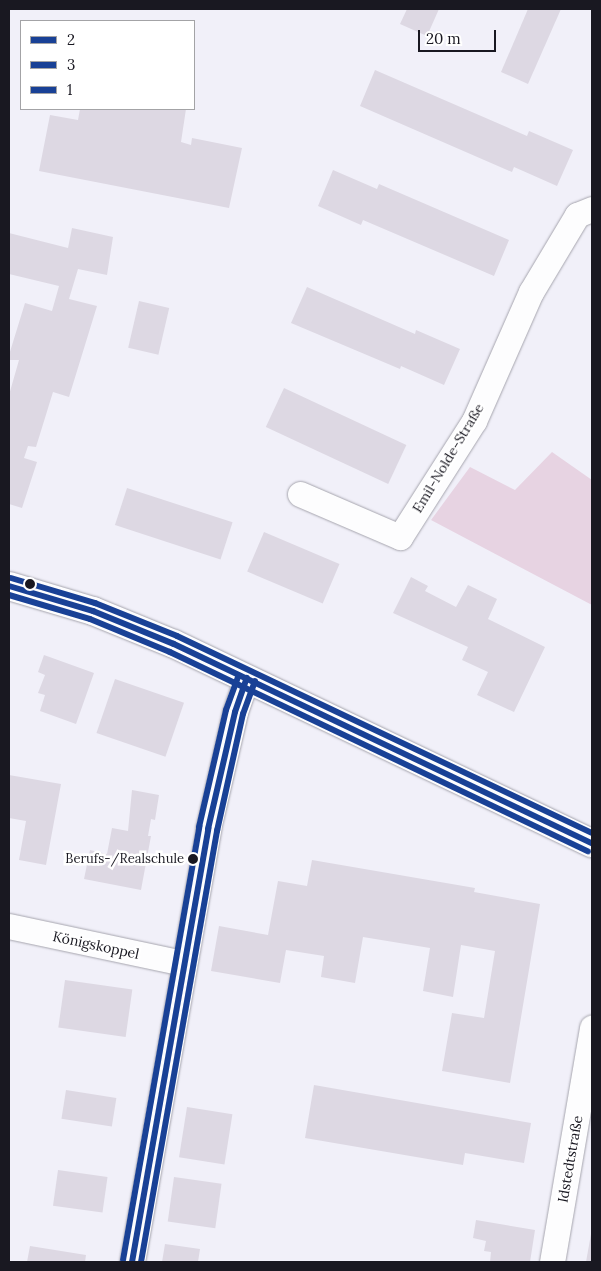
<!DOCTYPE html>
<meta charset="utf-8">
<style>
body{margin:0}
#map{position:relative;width:601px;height:1271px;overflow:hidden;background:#f1f0f9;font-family:Lora,serif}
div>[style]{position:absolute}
.green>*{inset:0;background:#e7d3e2}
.building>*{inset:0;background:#ddd8e3;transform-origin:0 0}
.roads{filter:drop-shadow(0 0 1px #a6a5ae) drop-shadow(0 0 1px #a6a5ae)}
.minor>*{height:25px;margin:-12.5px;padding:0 12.5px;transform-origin:12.5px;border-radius:12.5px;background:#fdfdfe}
.secondary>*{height:28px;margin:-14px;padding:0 14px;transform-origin:14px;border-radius:14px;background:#fdfdfe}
.bus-1>*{height:6px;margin:-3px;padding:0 3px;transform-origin:3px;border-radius:3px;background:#194196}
.bus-2>*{height:6px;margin:-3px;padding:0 3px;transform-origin:3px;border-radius:3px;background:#194196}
.bus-3>*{height:6px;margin:-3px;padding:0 3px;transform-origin:3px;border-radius:3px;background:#194196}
.dots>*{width:14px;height:14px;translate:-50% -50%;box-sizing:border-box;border:2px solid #fff;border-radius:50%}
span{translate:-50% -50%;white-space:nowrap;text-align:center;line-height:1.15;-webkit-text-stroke:5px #fff;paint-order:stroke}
.bus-label{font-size:13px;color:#191821}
.right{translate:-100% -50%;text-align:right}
.street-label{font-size:14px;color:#191821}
.frame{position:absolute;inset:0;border:10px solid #191821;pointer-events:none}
.legend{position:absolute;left:20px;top:20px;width:175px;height:90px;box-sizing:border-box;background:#fff;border:1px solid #a3a3a6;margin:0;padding:6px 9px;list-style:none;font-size:15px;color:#191821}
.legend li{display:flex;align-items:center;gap:10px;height:25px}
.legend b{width:25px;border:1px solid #a3a3a6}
.scale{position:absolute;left:418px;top:30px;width:78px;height:22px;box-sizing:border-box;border:2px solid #191821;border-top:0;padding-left:6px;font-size:15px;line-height:18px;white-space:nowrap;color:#191821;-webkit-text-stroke:4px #fff;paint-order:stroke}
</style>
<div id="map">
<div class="green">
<i style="clip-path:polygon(552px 452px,592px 480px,592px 605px,431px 520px,470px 467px,515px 490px)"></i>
</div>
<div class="building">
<i style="clip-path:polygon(407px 9px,439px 9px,427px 36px,400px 24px)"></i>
<i style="clip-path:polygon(528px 9px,561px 9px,528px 84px,501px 72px)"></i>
<i style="clip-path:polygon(375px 70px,527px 136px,529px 131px,573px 150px,557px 186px,514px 167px,512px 172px,360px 106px)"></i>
<i style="clip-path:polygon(80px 109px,186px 109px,181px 142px,191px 145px,192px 138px,242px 148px,229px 208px,39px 171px,50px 115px,78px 120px)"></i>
<i style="clip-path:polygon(333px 170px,377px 189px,379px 184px,509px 240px,494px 276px,363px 220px,361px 225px,318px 206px)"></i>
<i style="clip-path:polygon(72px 228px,113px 237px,107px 275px,78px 269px,69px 299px,97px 306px,69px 397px,53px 392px,36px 447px,28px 446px,24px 458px,37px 462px,22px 508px,9px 504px,9px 395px,19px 360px,9px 360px,9px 355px,25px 303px,52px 311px,59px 286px,9px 274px,9px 233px,68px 248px)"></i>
<i style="clip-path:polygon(307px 287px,415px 334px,416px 330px,460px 349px,444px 385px,401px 366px,400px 369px,291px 323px)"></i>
<i style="left:139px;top:301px;width:31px;height:48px;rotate:13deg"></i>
<i style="left:284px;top:388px;width:135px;height:43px;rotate:25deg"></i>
<i style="left:127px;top:488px;width:111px;height:39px;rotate:18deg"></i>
<i style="left:264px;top:532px;width:82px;height:43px;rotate:23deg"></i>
<i style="clip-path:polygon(411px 577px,428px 586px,425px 591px,456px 607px,468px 585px,497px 599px,488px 619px,545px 647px,514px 712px,477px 695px,488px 672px,462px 660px,468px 647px,393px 613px)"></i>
<i style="clip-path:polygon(44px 655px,94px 673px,76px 724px,40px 711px,45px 695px,38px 693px,45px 675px,38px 672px)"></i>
<i style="left:115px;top:679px;width:73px;height:57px;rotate:19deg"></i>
<i style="clip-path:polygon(9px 775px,61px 784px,46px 865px,19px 860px,26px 821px,9px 818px)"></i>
<i style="clip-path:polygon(132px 790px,159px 795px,155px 820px,151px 819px,148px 836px,151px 836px,141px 890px,84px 879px,90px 850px,107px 854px,112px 828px,128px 831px)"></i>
<i style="clip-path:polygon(312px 860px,475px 888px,474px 892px,540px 904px,510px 1083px,442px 1071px,452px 1013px,484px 1018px,495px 951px,461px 945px,453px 997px,423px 991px,430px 948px,363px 937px,355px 983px,321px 977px,324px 956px,286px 950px,280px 983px,211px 971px,219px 926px,268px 935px,278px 881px,307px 886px)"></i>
<i style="left:65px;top:980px;width:68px;height:48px;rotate:8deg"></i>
<i style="clip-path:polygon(314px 1085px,531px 1123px,524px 1163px,465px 1153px,463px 1165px,305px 1138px)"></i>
<i style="left:66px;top:1090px;width:51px;height:29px;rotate:9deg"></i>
<i style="left:187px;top:1107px;width:46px;height:51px;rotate:9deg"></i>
<i style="left:58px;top:1170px;width:50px;height:36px;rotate:8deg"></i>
<i style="left:174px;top:1177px;width:48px;height:45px;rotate:8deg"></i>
<i style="clip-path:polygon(476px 1220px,535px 1230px,530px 1262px,490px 1262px,491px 1252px,484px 1251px,486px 1241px,473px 1238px)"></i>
<i style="clip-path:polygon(591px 1234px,592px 1262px,586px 1262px)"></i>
<i style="clip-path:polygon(165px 1244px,200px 1249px,198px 1262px,162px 1262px)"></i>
<i style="clip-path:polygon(30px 1246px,86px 1255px,85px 1262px,27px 1262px)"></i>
</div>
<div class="roads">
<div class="minor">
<i style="left:300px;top:494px;width:109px;rotate:23.3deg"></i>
<i style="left:400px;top:537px;width:138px;rotate:-57.5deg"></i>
<i style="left:474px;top:421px;width:141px;rotate:-66.2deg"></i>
<i style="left:531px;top:292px;width:90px;rotate:-59.1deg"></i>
<i style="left:577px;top:215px;width:16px;rotate:-22deg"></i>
<i style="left:9px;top:926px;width:178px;rotate:12deg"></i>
<i style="left:132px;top:1262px;width:440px;rotate:-80deg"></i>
<i style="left:208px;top:829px;width:120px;rotate:-77deg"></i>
<i style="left:235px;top:712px;width:36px;rotate:-71deg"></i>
<i style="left:552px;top:1262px;width:238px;rotate:-80.3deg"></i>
</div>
<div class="secondary">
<i style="left:9px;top:586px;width:88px;rotate:16.6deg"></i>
<i style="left:93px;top:611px;width:87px;rotate:22.2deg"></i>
<i style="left:174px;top:644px;width:463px;rotate:25.5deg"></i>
</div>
</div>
<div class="bus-1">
<i style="left:9px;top:586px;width:88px;rotate:16.6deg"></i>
<i style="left:93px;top:611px;width:87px;rotate:22.2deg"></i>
<i style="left:174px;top:644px;width:463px;rotate:25.5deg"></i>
<i style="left:132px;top:1262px;width:440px;rotate:-80deg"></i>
<i style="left:208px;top:829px;width:120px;rotate:-77deg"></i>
<i style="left:235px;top:712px;width:36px;rotate:-71deg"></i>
</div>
<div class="bus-2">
<i style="left:9px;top:595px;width:84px;rotate:16.5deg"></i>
<i style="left:90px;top:619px;width:87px;rotate:22.4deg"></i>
<i style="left:170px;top:652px;width:463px;rotate:25.5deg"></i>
<i style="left:141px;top:1262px;width:438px;rotate:-80deg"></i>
<i style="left:217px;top:831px;width:120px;rotate:-77.5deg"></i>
<i style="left:243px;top:714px;width:35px;rotate:-70deg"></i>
</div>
<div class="bus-3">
<i style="left:11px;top:578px;width:88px;rotate:16.6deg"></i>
<i style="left:95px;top:603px;width:88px;rotate:21.9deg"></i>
<i style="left:177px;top:636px;width:459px;rotate:25.4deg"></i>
<i style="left:123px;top:1260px;width:440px;rotate:-80deg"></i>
<i style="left:199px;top:827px;width:120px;rotate:-77deg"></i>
<i style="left:226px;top:710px;width:37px;rotate:-70deg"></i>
</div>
<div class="dots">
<i style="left:30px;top:584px;background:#191821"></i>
<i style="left:193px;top:859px;background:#191821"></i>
</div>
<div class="bus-label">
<span class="right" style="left:184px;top:859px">Berufs-/Realschule</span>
</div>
<div class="street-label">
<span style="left:448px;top:458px;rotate:-59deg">Emil-Nolde-Straße</span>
<span style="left:96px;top:945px;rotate:12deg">Königskoppel</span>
<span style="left:570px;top:1159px;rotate:-80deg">Idstedtstraße</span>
</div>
<div class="frame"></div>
<ul class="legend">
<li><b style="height:6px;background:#194196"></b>2</li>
<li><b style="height:6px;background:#194196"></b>3</li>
<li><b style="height:6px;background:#194196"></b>1</li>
</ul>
<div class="scale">20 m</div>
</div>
